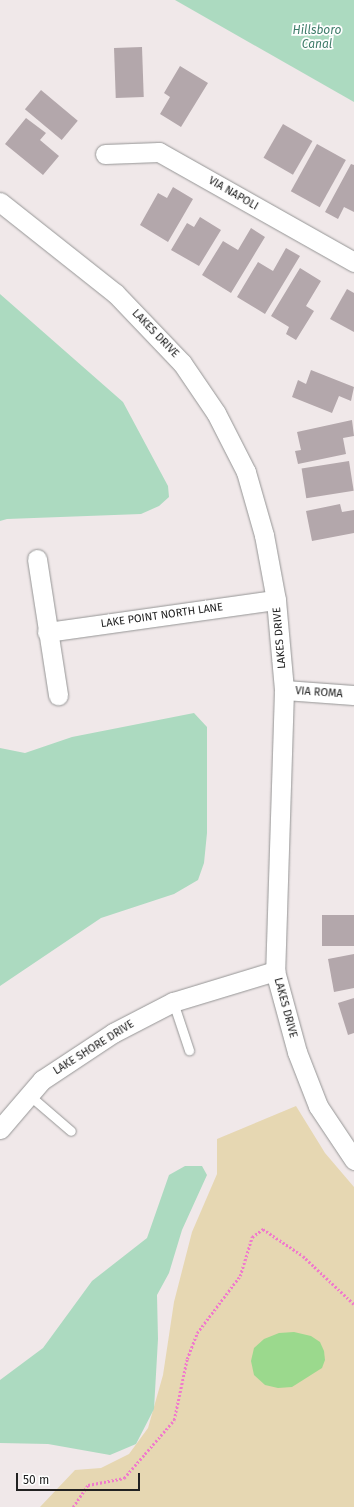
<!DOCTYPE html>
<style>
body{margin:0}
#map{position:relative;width:354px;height:1507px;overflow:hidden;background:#f0e8e9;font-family:"Fira Sans",sans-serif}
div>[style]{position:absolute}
.grass>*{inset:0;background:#e6d7b2}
.pitch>*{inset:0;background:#9bd98d}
.water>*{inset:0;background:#acdac0}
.building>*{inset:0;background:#b3a7ab;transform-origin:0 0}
.path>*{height:2.5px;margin-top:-1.25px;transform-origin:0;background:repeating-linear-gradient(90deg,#f07acc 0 2px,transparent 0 4px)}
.roads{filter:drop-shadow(0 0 1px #959595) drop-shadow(0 0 1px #959595)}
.service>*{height:9px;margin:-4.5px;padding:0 4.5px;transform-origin:4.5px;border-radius:4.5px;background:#fff}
.minor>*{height:19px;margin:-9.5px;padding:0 9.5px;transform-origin:9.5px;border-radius:9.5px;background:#fff}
span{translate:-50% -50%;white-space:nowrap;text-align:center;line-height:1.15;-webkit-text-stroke:3.5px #fff;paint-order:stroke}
.street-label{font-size:11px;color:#212121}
.water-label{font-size:12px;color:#3f7c6a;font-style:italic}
.scale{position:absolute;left:16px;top:1473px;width:124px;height:18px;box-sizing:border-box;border:2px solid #212121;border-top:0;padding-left:5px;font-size:12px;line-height:14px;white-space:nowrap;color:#212121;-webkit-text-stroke:3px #fff;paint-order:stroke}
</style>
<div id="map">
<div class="grass">
<i style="clip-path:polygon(296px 1106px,325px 1153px,354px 1187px,354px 1507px,40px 1507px,75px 1470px,101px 1468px,129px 1454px,148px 1428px,163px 1375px,174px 1302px,192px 1232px,217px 1174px,217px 1139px)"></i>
</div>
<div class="pitch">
<i style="clip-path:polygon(294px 1332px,311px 1336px,320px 1342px,324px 1351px,325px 1360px,322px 1368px,292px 1387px,278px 1388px,265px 1385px,254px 1375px,251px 1361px,254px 1348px,264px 1339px,279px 1333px)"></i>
</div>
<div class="water">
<i style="clip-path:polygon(175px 0,354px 0,354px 102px)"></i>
<i style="clip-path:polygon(0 294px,123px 402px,168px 486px,169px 497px,159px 506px,141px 514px,7px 519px,0 521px)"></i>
<i style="clip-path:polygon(194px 713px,207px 727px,207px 833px,204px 863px,198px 880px,174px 894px,101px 918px,0 986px,0 748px,25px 753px,72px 737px)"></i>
<i style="clip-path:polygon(185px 1166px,202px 1166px,207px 1175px,182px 1230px,169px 1273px,157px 1295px,158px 1339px,154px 1409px,136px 1444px,110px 1455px,48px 1444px,0 1443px,0 1380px,43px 1348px,92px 1281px,147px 1238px,169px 1175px)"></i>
</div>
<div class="building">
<i style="left:142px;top:47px;width:50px;height:28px;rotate:88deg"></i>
<i style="clip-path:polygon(180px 66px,208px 83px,181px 127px,160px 114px,170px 97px,164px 93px)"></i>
<i style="left:41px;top:90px;width:48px;height:25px;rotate:40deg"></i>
<i style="clip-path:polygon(26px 118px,46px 133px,40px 140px,59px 156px,43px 175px,5px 144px)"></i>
<i style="left:283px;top:124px;width:34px;height:39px;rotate:30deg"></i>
<i style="left:317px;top:144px;width:33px;height:54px;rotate:29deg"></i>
<i style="clip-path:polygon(351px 164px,354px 165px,354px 212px,344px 207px,338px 219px,325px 212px)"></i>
<i style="clip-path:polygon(173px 187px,193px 199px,168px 242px,140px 225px,158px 193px,167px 198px)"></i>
<i style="clip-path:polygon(200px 217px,221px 230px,199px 266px,171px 250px,187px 223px,194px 227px)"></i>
<i style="clip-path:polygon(251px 228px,265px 237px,231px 293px,202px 275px,223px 241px,238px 250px)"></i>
<i style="clip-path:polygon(286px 248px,300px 256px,265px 314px,237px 297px,258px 262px,273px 271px)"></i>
<i style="clip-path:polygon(300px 268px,321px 281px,306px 306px,314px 311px,296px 340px,286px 334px,289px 327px,271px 316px)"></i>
<i style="clip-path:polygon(347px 289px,354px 293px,354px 332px,330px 319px)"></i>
<i style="clip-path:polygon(311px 370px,354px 387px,351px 401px,339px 396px,332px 413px,292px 397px,298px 380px,306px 384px)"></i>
<i style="clip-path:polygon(352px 420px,354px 436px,343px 438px,346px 454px,298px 464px,295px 451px,301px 450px,297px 432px)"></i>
<i style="left:349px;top:461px;width:30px;height:48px;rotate:81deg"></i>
<i style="clip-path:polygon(340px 504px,342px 512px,354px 510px,354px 533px,312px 541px,306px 511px)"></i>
<i style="left:354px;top:915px;width:31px;height:32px;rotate:90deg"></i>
<i style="clip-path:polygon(354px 954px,354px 988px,334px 992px,328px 959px)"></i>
<i style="clip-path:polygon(354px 998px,354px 1033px,348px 1035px,338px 1003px)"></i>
</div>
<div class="path">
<i style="left:73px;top:1507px;width:27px;rotate:-56deg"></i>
<i style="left:88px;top:1485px;width:37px;rotate:-11deg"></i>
<i style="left:124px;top:1478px;width:77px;rotate:-49.2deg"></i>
<i style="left:174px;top:1420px;width:62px;rotate:-78deg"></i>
<i style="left:187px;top:1359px;width:28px;rotate:-69deg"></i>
<i style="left:197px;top:1333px;width:71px;rotate:-53deg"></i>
<i style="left:240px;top:1276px;width:41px;rotate:-72.9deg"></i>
<i style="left:252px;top:1237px;width:14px;rotate:-36deg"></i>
<i style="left:263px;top:1229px;width:48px;rotate:34deg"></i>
<i style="left:303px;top:1256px;width:70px;rotate:43.3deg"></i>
</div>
<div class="roads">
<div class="service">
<i style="left:173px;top:1002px;width:51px;rotate:71.6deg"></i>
<i style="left:29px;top:1095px;width:55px;rotate:40.6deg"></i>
</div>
<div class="minor">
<i style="left:105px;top:154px;width:54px;rotate:-2.1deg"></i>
<i style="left:159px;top:152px;width:224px;rotate:29.4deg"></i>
<i style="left:0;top:202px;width:147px;rotate:38.4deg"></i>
<i style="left:115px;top:293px;width:97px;rotate:46.3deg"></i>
<i style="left:182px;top:363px;width:60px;rotate:55.8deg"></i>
<i style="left:216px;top:413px;width:66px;rotate:63deg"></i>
<i style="left:246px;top:472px;width:66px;rotate:74.1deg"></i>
<i style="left:264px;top:535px;width:66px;rotate:79.5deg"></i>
<i style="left:276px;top:600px;width:90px;rotate:84.9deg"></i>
<i style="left:284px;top:690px;width:281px;rotate:91.8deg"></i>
<i style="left:275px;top:971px;width:84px;rotate:74.8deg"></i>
<i style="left:297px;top:1052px;width:58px;rotate:68.7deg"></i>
<i style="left:318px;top:1106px;width:65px;rotate:56.3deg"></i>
<i style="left:37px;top:559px;width:138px;rotate:81.2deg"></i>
<i style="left:47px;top:632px;width:231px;rotate:-8deg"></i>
<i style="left:284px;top:690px;width:70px;rotate:4.1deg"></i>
<i style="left:0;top:1129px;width:65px;rotate:-49.4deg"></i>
<i style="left:42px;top:1080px;width:85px;rotate:-33.5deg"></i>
<i style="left:113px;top:1033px;width:68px;rotate:-27.3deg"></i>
<i style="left:173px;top:1002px;width:107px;rotate:-16.9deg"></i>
</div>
</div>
<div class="street-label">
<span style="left:233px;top:194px;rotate:30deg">VIA NAPOLI</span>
<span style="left:155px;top:334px;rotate:46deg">LAKES DRIVE</span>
<span style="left:162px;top:616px;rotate:-8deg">LAKE POINT NORTH LANE</span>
<span style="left:280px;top:638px;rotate:-95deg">LAKES DRIVE</span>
<span style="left:319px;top:693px;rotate:4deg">VIA ROMA</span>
<span style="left:285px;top:1008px;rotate:75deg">LAKES DRIVE</span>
<span style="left:94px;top:1048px;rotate:-32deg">LAKE SHORE DRIVE</span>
</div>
<div class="water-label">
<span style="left:317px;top:38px">Hillsboro<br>Canal</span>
</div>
<div class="scale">50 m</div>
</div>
